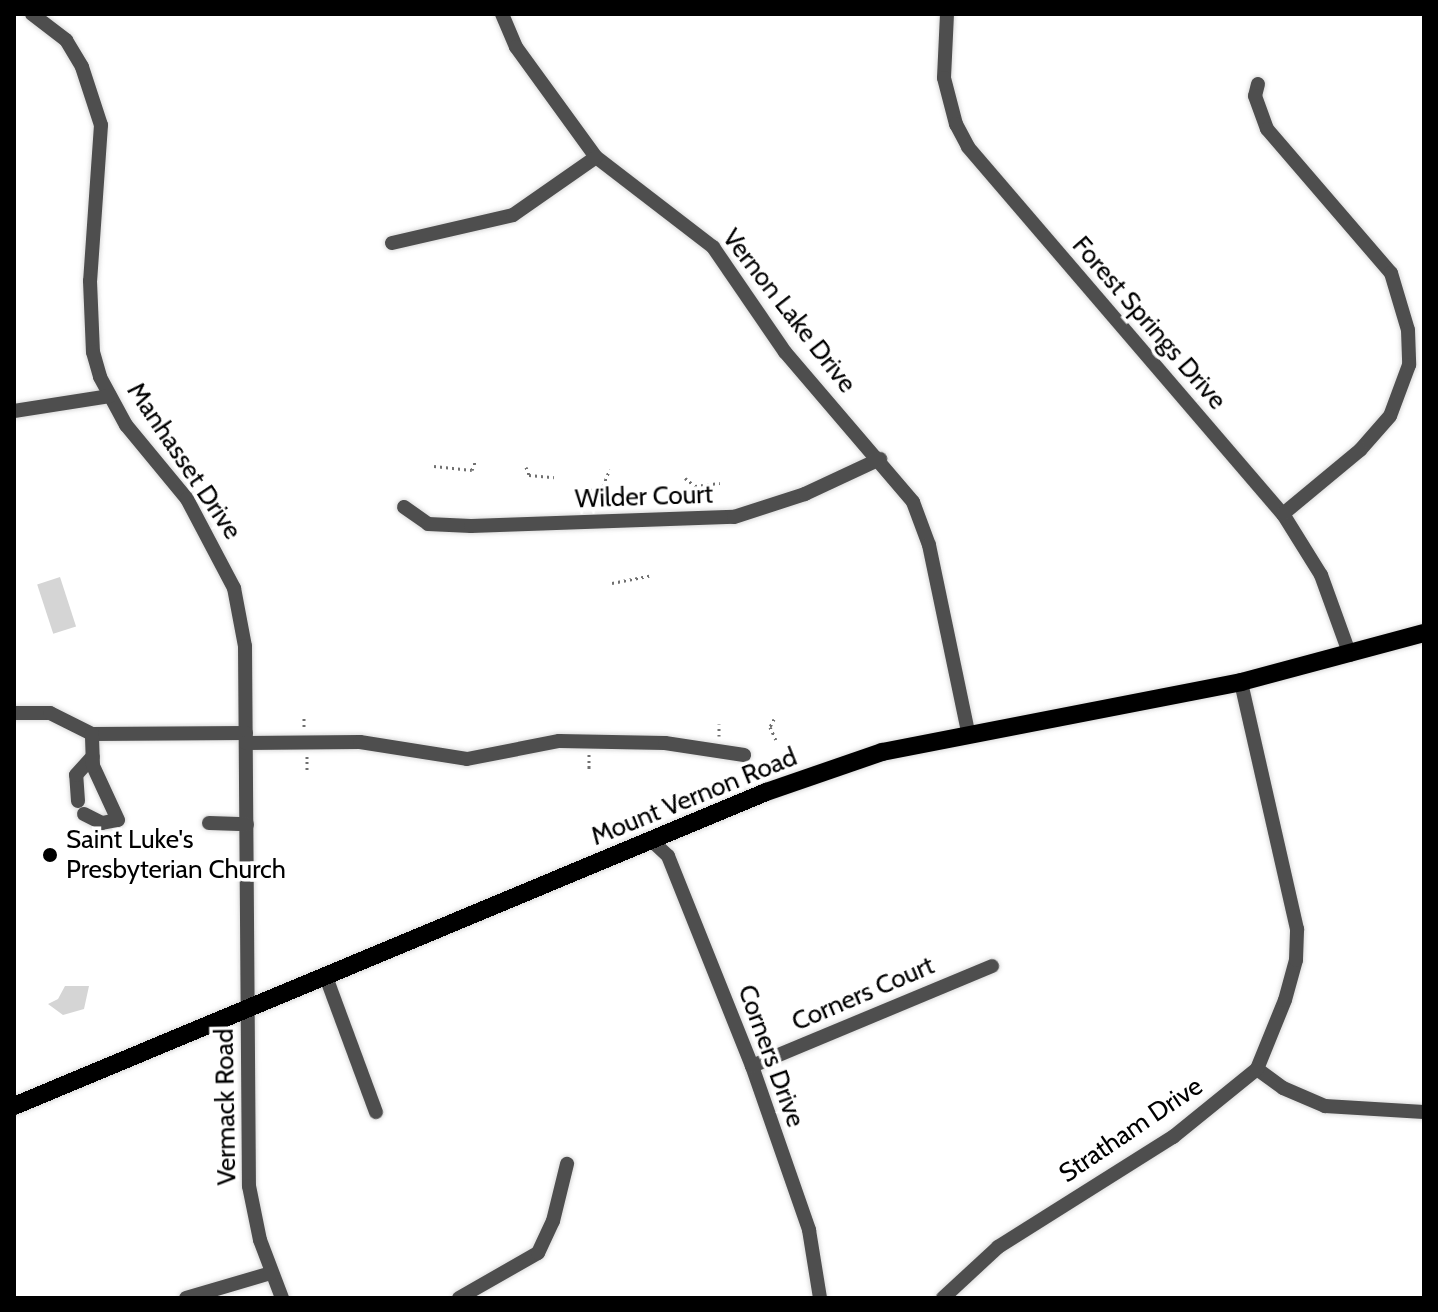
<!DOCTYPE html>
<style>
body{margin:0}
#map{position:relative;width:1438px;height:1312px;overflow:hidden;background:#fff;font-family:Cabin,sans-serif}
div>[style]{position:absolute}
.green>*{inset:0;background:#d5d5d5;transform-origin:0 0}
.path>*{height:3px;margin-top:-1.5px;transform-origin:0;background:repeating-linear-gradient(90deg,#707070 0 2px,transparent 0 6px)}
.roads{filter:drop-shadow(0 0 2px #dbdbdb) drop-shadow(0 0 2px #dbdbdb)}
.minor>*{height:14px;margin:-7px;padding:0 7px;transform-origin:7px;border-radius:7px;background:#4e4e4e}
.major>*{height:18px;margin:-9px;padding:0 9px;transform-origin:9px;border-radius:9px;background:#000}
.dots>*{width:22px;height:22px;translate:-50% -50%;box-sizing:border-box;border:4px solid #fff;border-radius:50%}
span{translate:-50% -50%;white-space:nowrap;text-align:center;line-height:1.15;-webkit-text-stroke:7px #fff;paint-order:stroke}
.street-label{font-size:26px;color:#000}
.poi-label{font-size:26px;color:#000}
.left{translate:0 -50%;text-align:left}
.frame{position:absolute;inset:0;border:16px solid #000;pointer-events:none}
</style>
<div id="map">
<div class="green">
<i style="left:60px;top:577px;width:52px;height:24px;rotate:72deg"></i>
<i style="clip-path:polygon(65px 986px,89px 986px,84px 1009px,63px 1015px,48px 1004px,58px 999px)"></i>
</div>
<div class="path">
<i style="left:434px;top:466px;width:38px;rotate:6deg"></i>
<i style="left:472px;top:470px;width:9px;rotate:-69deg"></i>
<i style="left:526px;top:467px;width:9px;rotate:69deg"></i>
<i style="left:529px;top:475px;width:25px;rotate:5deg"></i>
<i style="left:685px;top:478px;width:13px;rotate:39deg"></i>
<i style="left:695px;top:486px;width:25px;rotate:-7deg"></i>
<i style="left:579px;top:494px;width:25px;rotate:-18deg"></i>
<i style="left:603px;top:486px;width:18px;rotate:-68deg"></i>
<i style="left:612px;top:583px;width:38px;rotate:-11deg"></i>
<i style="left:304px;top:718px;width:12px;rotate:90deg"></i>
<i style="left:774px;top:719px;width:9px;rotate:117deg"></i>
<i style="left:770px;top:727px;width:14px;rotate:65deg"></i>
<i style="left:719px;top:736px;width:12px;rotate:-90deg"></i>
<i style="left:589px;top:754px;width:16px;rotate:90deg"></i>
<i style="left:307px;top:756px;width:16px;rotate:90deg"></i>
</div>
<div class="roads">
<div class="minor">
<i style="left:32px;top:14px;width:43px;rotate:37.4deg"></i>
<i style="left:66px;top:40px;width:31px;rotate:59deg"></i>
<i style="left:82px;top:67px;width:61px;rotate:71.9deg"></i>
<i style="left:101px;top:125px;width:156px;rotate:94deg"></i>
<i style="left:90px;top:281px;width:71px;rotate:87.6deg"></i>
<i style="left:93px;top:352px;width:26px;rotate:74deg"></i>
<i style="left:100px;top:377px;width:55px;rotate:61.6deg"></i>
<i style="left:126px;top:425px;width:96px;rotate:50.5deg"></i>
<i style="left:187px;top:499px;width:101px;rotate:62.2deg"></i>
<i style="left:234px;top:588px;width:59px;rotate:79.3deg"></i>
<i style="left:245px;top:646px;width:540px;rotate:89.58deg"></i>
<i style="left:249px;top:1186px;width:55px;rotate:78.5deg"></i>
<i style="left:260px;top:1240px;width:62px;rotate:69.2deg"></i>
<i style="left:502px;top:14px;width:36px;rotate:67deg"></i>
<i style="left:516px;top:47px;width:136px;rotate:54deg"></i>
<i style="left:596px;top:157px;width:148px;rotate:37.6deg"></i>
<i style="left:713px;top:247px;width:127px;rotate:55.6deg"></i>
<i style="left:785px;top:352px;width:197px;rotate:49.5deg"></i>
<i style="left:913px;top:502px;width:46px;rotate:69.6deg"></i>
<i style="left:929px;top:545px;width:191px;rotate:78.2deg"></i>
<i style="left:947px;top:14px;width:64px;rotate:92.7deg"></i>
<i style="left:944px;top:78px;width:48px;rotate:75.4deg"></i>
<i style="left:956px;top:124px;width:26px;rotate:62deg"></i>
<i style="left:968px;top:147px;width:484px;rotate:49.4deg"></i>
<i style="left:1283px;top:514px;width:72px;rotate:58.1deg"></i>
<i style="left:1321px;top:575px;width:85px;rotate:70.1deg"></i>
<i style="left:1258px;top:84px;width:12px;rotate:104deg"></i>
<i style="left:1255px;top:96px;width:35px;rotate:70deg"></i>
<i style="left:1267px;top:129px;width:190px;rotate:49.3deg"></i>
<i style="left:1391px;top:273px;width:59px;rotate:73.4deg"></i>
<i style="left:1408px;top:330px;width:35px;rotate:88deg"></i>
<i style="left:1409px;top:365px;width:54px;rotate:110.4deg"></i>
<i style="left:1390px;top:416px;width:45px;rotate:131.4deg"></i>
<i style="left:1360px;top:450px;width:100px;rotate:140.3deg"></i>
<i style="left:392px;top:243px;width:124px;rotate:-13deg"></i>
<i style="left:513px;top:215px;width:101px;rotate:-34.9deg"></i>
<i style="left:14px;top:411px;width:97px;rotate:-8.9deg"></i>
<i style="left:404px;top:507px;width:29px;rotate:35deg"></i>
<i style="left:428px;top:524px;width:43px;rotate:2.7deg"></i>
<i style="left:471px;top:526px;width:263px;rotate:-2deg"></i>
<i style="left:734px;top:517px;width:75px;rotate:-17.9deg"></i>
<i style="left:805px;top:494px;width:83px;rotate:-25deg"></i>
<i style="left:14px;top:713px;width:36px"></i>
<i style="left:50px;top:713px;width:47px;rotate:26.6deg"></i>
<i style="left:92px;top:734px;width:154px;rotate:-0.4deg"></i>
<i style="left:246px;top:743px;width:114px;rotate:-0.5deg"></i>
<i style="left:360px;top:742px;width:108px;rotate:9deg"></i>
<i style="left:467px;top:759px;width:94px;rotate:-11.1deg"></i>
<i style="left:559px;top:741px;width:106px;rotate:1.1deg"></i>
<i style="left:665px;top:743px;width:80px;rotate:8.6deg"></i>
<i style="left:78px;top:801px;width:26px;rotate:-94deg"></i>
<i style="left:76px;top:775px;width:25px;rotate:-48deg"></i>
<i style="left:84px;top:814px;width:20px;rotate:27deg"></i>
<i style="left:102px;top:823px;width:16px;rotate:-11deg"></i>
<i style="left:118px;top:820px;width:60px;rotate:-114.8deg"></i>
<i style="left:93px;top:766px;width:32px;rotate:-92deg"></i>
<i style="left:209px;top:823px;width:38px;rotate:2deg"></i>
<i style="left:652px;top:841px;width:22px;rotate:43deg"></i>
<i style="left:668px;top:856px;width:226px;rotate:68.2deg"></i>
<i style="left:752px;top:1066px;width:174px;rotate:70.8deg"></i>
<i style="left:809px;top:1230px;width:69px;rotate:80.8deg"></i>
<i style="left:326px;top:977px;width:144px;rotate:69.7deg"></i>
<i style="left:752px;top:1066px;width:260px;rotate:-22.6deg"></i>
<i style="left:1257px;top:1069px;width:32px;rotate:36deg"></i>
<i style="left:1283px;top:1088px;width:46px;rotate:23.2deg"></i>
<i style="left:1325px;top:1106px;width:99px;rotate:3.5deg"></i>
<i style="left:186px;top:1298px;width:89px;rotate:-16.4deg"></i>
<i style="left:459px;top:1298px;width:91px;rotate:-29.7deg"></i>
<i style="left:538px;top:1253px;width:35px;rotate:-65deg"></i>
<i style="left:553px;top:1221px;width:59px;rotate:-76.2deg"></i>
<i style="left:943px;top:1298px;width:75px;rotate:-42.8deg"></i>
<i style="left:998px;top:1247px;width:207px;rotate:-32.2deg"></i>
<i style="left:1173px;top:1137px;width:108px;rotate:-39deg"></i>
<i style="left:1257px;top:1069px;width:74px;rotate:-67.9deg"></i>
<i style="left:1285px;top:1000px;width:41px;rotate:-74.6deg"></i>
<i style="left:1296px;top:960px;width:31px;rotate:-88deg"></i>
<i style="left:1297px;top:929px;width:253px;rotate:-102.8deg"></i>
</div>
<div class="major">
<i style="left:14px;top:1106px;width:815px;rotate:-22.66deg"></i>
<i style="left:766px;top:792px;width:123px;rotate:-19deg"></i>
<i style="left:882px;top:752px;width:366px;rotate:-11deg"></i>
<i style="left:1241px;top:682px;width:189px;rotate:-15deg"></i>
</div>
</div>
<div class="dots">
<i style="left:50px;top:855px;background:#000"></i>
</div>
<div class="street-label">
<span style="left:789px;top:311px;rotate:52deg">Vernon Lake Drive</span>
<span style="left:1149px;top:323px;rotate:49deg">Forest Springs Drive</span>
<span style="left:184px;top:461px;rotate:56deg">Manhasset Drive</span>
<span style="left:644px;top:497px;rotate:-2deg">Wilder Court</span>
<span style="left:694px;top:797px;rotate:-22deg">Mount Vernon Road</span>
<span style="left:863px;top:994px;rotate:-23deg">Corners Court</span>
<span style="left:771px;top:1056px;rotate:70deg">Corners Drive</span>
<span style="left:226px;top:1107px;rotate:-91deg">Vermack Road</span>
<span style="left:1131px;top:1130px;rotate:-34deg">Stratham Drive</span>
</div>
<div class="poi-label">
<span class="left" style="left:66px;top:855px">Saint Luke's<br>Presbyterian Church</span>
</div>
<div class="frame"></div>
</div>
